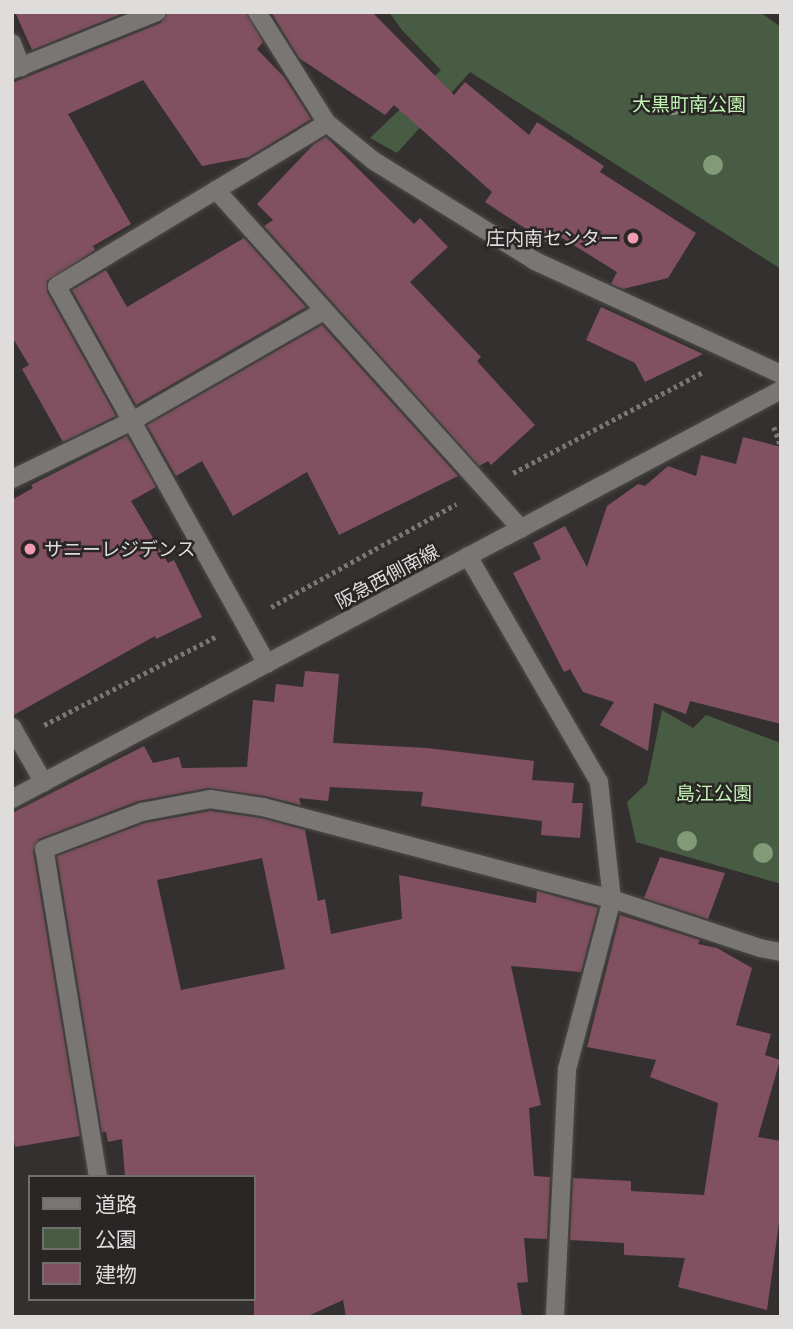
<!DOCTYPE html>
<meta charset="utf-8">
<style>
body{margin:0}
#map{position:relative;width:793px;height:1329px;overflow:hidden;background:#33302f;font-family:"Titillium Web","Noto Sans JP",sans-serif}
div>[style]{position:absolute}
.green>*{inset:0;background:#475c42}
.building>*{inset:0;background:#825161}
.path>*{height:4.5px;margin-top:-2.25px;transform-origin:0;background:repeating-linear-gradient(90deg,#797675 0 3.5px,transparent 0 7px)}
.roads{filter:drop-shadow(0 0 2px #4e4b4a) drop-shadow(0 0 2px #4e4b4a)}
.minor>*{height:18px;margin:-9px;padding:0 9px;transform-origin:9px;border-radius:9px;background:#797674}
.trees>*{width:20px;height:20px;margin:-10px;border-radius:50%;background:#819b78}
.dots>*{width:19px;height:19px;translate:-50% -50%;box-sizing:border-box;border:4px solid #292625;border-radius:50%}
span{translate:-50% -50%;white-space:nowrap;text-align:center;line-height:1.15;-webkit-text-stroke:5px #292625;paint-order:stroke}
.park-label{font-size:19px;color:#c0f3b4}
.poi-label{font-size:19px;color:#dedddc}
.right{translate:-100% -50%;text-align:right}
.left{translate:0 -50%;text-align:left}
.street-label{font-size:19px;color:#dedddc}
.frame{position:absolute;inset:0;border:14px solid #dedddc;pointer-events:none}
.legend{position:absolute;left:28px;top:1175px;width:228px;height:126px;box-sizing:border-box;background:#292625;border:2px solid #716f6e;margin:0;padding:9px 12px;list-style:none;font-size:21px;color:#dedddc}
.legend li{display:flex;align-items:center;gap:14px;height:35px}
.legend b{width:35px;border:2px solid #716f6e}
</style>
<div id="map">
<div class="green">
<i style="clip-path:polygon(389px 12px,760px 12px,781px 27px,781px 269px,470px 72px,397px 153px,370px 138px,441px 70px,402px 30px)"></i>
<i style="clip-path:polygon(662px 710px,693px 728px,706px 715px,781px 743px,781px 884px,636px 842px,627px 802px,647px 783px)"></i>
</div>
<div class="building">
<i style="clip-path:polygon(15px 12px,126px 12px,32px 50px)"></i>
<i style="clip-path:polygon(168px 12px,246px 12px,263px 42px,257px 49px,284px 77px,311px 119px,249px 157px,202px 166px,143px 80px,68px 114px,131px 224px,93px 246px,95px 250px,47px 281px,47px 292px,116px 416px,63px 442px,22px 369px,29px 365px,12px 337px,12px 83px,161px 23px)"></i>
<i style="clip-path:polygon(271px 12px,372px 12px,454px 95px,465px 82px,529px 135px,537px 122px,604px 166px,600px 172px,696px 233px,668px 278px,623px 289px,611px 284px,617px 272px,559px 236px,552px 246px,485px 202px,492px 192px,394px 105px,385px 115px,299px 58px)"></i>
<i style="clip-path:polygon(326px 137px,414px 224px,420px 218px,448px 247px,410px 282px,481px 357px,477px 361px,535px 425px,491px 465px,488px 461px,479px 466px,264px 226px,273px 220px,257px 204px,314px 144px)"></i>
<i style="clip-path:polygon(244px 238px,306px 307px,136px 405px,72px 290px,106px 270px,127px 307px)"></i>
<i style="clip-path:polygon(601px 307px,703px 354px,645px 382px,635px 363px,586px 340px)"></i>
<i style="clip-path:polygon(322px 325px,458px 476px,339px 535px,307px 472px,233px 516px,202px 461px,176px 476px,147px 425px)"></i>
<i style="clip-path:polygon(127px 436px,156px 487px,131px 501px,168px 563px,174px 560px,202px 617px,156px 639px,155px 636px,12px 716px,12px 500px,33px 488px,31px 485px)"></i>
<i style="clip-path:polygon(743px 437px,781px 447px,781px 724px,690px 701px,686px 714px,654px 703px,648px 751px,600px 725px,614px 702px,583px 692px,570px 669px,564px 672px,513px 573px,541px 559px,533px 543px,565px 526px,587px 567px,607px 506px,638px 484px,645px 486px,668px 466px,696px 476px,701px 455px,736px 464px)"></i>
<i style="clip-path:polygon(305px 671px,339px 674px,333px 743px,427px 748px,534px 761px,532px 780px,574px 783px,572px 803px,583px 803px,580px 838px,541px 835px,542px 821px,421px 806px,423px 792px,330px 787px,328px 801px,299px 798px,301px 805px,265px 796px,208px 788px,138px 801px,39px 839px,33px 851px,80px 1136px,15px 1147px,12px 1128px,12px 813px,144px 746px,153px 763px,179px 757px,182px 768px,247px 767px,253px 700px,274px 702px,276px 684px,303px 687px)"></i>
<i style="clip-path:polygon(evenodd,210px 811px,261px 818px,305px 830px,318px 901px,325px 899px,331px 934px,402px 919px,399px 875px,536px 903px,537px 891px,598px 908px,581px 972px,511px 966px,541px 1105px,529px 1108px,534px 1176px,550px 1177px,547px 1239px,524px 1238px,528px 1282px,517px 1283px,522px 1317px,346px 1317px,343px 1300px,306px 1317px,254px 1317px,254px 1177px,125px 1177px,122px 1139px,108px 1142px,106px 1132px,102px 1132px,57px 856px,145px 823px,210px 811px,262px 858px,285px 969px,181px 990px,157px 880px,262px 858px)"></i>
<i style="clip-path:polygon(660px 857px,725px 873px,708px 919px,644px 898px)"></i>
<i style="clip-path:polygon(620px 915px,700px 940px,698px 944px,717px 948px,752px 968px,736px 1025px,771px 1034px,765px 1055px,780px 1060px,758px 1137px,781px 1141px,781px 1208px,767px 1310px,678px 1287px,685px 1258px,624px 1255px,624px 1243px,570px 1240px,573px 1178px,631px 1181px,631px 1191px,704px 1195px,718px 1103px,650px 1077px,656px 1060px,587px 1047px)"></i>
</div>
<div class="path">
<i style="left:774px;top:427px;width:20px;rotate:70deg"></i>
<i style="left:513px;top:473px;width:215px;rotate:-28deg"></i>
<i style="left:271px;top:607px;width:212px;rotate:-29.1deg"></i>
<i style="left:44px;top:725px;width:195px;rotate:-27.2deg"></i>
</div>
<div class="roads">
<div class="minor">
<i style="left:257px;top:12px;width:131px;rotate:57.8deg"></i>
<i style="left:327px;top:123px;width:60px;rotate:39deg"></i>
<i style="left:374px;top:161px;width:190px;rotate:31.8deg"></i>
<i style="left:535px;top:261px;width:271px;rotate:24.7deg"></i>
<i style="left:12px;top:43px;width:26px;rotate:69deg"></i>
<i style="left:12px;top:70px;width:156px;rotate:-21.8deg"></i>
<i style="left:216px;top:190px;width:456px;rotate:48deg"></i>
<i style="left:12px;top:479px;width:133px;rotate:-25.8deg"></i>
<i style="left:132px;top:421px;width:220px;rotate:-29.9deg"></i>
<i style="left:468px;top:556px;width:261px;rotate:59.9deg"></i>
<i style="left:599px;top:782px;width:118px;rotate:83.7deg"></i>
<i style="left:612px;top:899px;width:176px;rotate:104.8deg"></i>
<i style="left:567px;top:1069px;width:248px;rotate:92.8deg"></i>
<i style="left:267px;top:664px;width:432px;rotate:-119.1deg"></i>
<i style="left:57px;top:286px;width:315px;rotate:-31.1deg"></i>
<i style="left:12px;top:727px;width:64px;rotate:60.3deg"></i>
<i style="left:12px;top:799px;width:871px;rotate:-28.01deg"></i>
<i style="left:98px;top:1177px;width:332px;rotate:-99.3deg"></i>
<i style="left:44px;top:849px;width:105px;rotate:-20.7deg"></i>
<i style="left:142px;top:812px;width:69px;rotate:-10.8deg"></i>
<i style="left:210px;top:799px;width:54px;rotate:8.6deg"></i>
<i style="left:263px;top:807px;width:361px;rotate:14.8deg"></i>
<i style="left:612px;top:899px;width:156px;rotate:18.3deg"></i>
<i style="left:760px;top:948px;width:21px;rotate:11deg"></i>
</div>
</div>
<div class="trees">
<i style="left:673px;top:105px"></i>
<i style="left:713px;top:165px"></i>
<i style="left:687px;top:841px"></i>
<i style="left:763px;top:853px"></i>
</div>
<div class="dots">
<i style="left:633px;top:238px;background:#f19ab3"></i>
<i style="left:30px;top:549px;background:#f19ab3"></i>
</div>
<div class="park-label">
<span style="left:689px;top:104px">大黒町南公園</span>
<span style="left:714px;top:793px">島江公園</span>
</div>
<div class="poi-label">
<span class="right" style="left:619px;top:238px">庄内南センター</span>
<span class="left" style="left:44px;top:549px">サニーレジデンス</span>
</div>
<div class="street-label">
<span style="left:387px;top:576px;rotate:-28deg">阪急西側南線</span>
</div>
<div class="frame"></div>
<ul class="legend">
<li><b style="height:9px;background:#797674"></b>道路</li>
<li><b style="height:19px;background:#475c42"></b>公園</li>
<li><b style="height:19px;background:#825161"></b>建物</li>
</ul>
</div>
